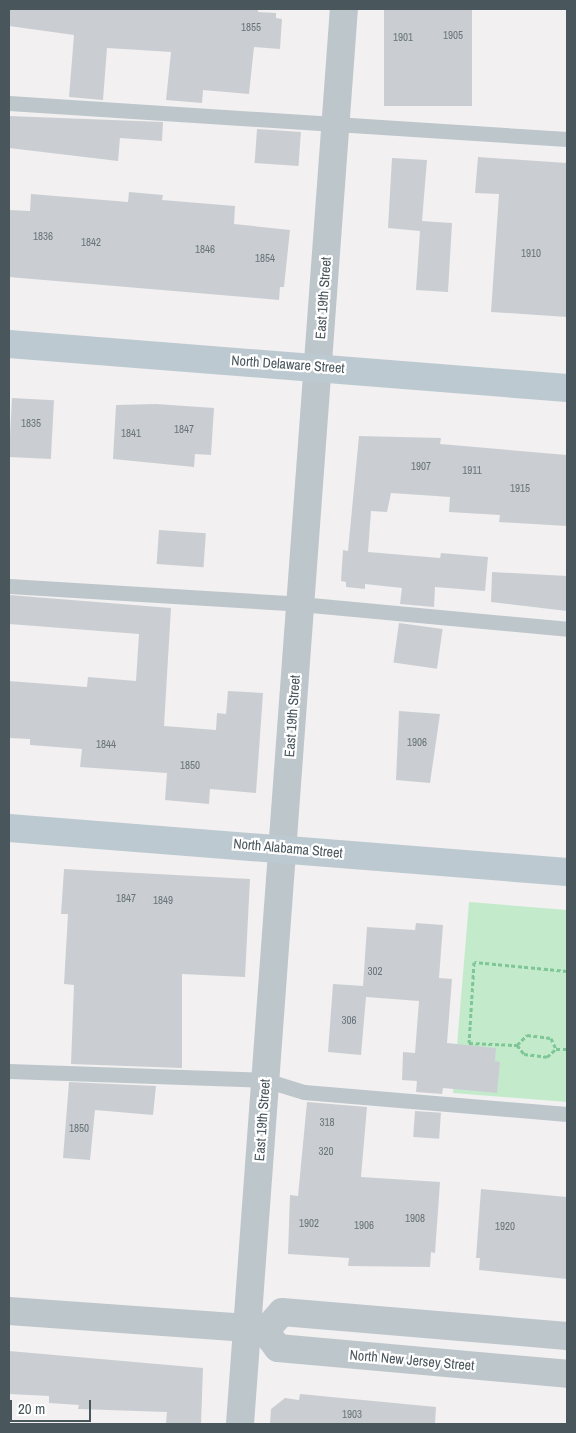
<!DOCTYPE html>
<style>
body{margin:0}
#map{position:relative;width:576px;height:1433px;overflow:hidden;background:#f2f0f0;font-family:"Archivo Narrow",sans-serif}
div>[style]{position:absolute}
.green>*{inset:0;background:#c3ebcb}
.building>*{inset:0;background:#caced2;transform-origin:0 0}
.path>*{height:3px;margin-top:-1.5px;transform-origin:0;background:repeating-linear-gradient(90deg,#7ec696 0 4px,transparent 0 6.5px)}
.service>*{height:15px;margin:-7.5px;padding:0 7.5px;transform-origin:7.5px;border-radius:7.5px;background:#bdc6cb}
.minor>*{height:28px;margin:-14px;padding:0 14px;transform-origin:14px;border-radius:14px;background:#bdc6cb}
.secondary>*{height:28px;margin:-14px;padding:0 14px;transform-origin:14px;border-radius:14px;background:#bdc9d0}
span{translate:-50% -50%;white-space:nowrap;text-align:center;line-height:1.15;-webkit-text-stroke:4.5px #fff;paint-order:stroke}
.number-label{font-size:11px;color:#69747a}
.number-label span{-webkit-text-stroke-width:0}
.street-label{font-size:14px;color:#49565c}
.frame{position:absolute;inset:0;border:10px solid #49565c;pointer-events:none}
.scale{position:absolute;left:10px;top:1400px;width:81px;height:22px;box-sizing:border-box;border:2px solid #49565c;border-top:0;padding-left:6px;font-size:15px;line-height:18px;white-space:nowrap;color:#49565c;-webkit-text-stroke:4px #fff;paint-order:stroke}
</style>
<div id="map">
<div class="green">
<i style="clip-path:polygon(469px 902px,567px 910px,567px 1102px,453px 1093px)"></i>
</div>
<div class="building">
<i style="clip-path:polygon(9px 9px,258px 9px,258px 12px,276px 13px,276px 18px,282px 19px,280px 49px,254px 47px,249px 94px,203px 90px,202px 103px,166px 100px,171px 52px,107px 48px,103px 100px,69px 97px,74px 35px,9px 26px)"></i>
<i style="left:384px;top:9px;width:88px;height:97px"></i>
<i style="clip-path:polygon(9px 116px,163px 122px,162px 141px,120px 138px,118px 161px,9px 148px)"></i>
<i style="left:257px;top:129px;width:44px;height:34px;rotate:4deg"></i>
<i style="clip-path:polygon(478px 157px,567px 163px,567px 317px,491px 312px,499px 194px,475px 193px)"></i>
<i style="clip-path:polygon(392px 158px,427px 160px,422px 221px,452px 223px,448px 292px,416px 290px,420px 231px,388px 228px)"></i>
<i style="clip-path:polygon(129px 192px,163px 195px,162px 200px,235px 206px,234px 224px,290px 230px,284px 287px,280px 287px,279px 300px,9px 277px,9px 210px,30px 211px,31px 194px,128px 202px)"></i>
<i style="left:12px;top:398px;width:42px;height:59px;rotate:3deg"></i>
<i style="clip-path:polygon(156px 404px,214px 408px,211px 455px,195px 454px,194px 467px,113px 459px,116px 405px)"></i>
<i style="clip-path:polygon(359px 436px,441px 438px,440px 444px,567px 455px,567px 526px,499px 522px,500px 515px,449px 512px,450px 497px,391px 493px,387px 512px,371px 511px,368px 552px,440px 558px,441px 553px,488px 557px,485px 591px,435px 587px,434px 607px,400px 604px,402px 588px,365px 584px,365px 589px,346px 587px,346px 582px,341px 581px,343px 550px,348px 551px)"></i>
<i style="left:159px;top:530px;width:47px;height:34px;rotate:4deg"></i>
<i style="clip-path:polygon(492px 572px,567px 576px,567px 611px,491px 602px)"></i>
<i style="clip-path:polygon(9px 595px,171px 608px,164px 726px,216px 730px,217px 713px,226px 714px,228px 691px,263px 693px,256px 793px,210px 789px,209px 804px,165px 800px,167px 773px,80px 767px,82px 749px,30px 745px,30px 739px,9px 738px,9px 681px,87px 687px,88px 677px,136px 681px,139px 634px,9px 624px)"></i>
<i style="left:399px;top:623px;width:44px;height:40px;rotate:8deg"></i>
<i style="clip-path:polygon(399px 711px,440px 714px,430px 783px,396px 780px)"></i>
<i style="clip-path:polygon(64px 869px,250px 879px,245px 977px,182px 974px,182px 1068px,71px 1064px,74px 985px,64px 984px,68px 914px,61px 914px)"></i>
<i style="clip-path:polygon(416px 923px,443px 925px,439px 978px,452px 979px,447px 1043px,496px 1048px,495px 1061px,500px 1062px,497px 1093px,443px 1088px,442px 1094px,416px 1092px,417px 1081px,402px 1080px,403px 1052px,415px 1053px,419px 1001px,366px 997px,361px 1055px,328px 1052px,333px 984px,363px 986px,367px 927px,415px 930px)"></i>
<i style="clip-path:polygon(69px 1082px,156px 1086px,153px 1115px,95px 1110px,90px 1160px,63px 1158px)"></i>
<i style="clip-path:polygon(307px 1102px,367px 1107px,361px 1177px,440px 1182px,435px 1253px,431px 1252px,430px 1267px,348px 1266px,349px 1258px,288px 1254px,290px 1195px,298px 1196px)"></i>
<i style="left:415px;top:1111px;width:26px;height:26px;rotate:4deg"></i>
<i style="clip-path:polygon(481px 1189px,567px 1197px,567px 1279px,479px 1270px,480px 1258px,476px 1258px)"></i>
<i style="clip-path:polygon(9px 1351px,203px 1368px,201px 1424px,166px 1424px,167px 1412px,78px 1409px,79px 1405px,49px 1403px,49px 1396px,9px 1394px)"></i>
<i style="clip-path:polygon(300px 1394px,436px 1407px,435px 1424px,270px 1424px,271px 1409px,285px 1398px,299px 1400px)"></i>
</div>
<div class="path">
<i style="left:567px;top:971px;width:93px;rotate:-174.5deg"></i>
<i style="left:474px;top:962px;width:81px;rotate:93.5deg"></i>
<i style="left:469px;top:1043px;width:48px;rotate:2.4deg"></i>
<i style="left:517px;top:1045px;width:11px;rotate:52deg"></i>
<i style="left:524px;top:1054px;width:23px;rotate:7deg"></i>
<i style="left:547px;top:1057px;width:12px;rotate:-42deg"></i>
<i style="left:556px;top:1049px;width:11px"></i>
<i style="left:517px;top:1045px;width:14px;rotate:-45deg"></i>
<i style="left:527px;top:1035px;width:24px;rotate:7deg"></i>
<i style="left:551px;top:1038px;width:12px;rotate:66deg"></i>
</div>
<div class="service">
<i style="left:9px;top:103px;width:559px;rotate:3.69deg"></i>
<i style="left:9px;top:586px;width:292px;rotate:3.5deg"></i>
<i style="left:300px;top:604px;width:268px;rotate:5.3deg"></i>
<i style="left:9px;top:1071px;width:256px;rotate:2deg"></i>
<i style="left:265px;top:1080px;width:41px;rotate:17.1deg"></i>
<i style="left:304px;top:1092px;width:264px;rotate:4.8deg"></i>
</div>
<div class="minor">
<i style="left:9px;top:1311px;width:239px;rotate:4.1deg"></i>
<i style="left:247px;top:1328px;width:18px;rotate:9deg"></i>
<i style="left:265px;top:1331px;width:21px;rotate:53deg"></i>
<i style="left:278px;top:1348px;width:290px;rotate:5.1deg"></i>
<i style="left:265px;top:1331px;width:25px;rotate:-48deg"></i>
<i style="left:282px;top:1312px;width:286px;rotate:4.8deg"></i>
<i style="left:240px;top:1424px;width:1419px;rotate:-85.8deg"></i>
</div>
<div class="secondary">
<i style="left:9px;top:344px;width:560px;rotate:4.51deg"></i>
<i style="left:9px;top:828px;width:560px;rotate:4.51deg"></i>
</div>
<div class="number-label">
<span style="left:251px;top:27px">1855</span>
<span style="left:453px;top:35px">1905</span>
<span style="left:403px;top:37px">1901</span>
<span style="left:43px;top:236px">1836</span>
<span style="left:91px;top:242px">1842</span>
<span style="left:205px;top:249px">1846</span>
<span style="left:531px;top:253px">1910</span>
<span style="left:265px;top:258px">1854</span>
<span style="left:31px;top:423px">1835</span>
<span style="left:184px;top:429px">1847</span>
<span style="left:131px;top:433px">1841</span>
<span style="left:421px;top:466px">1907</span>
<span style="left:472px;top:470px">1911</span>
<span style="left:520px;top:488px">1915</span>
<span style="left:417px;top:742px">1906</span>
<span style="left:106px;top:744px">1844</span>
<span style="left:190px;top:765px">1850</span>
<span style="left:126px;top:898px">1847</span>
<span style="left:163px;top:900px">1849</span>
<span style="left:375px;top:971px">302</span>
<span style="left:349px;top:1020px">306</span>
<span style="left:327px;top:1122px">318</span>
<span style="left:79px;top:1128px">1850</span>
<span style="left:326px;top:1151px">320</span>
<span style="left:415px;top:1218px">1908</span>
<span style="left:309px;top:1223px">1902</span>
<span style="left:364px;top:1225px">1906</span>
<span style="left:505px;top:1226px">1920</span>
<span style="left:352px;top:1414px">1903</span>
</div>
<div class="street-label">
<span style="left:323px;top:298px;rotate:-86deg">East 19th Street</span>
<span style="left:288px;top:364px;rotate:4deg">North Delaware Street</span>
<span style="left:292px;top:716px;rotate:-86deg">East 19th Street</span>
<span style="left:288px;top:848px;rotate:5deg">North Alabama Street</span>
<span style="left:262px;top:1120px;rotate:-86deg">East 19th Street</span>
<span style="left:412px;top:1360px;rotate:5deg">North New Jersey Street</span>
</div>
<div class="frame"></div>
<div class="scale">20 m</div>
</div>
